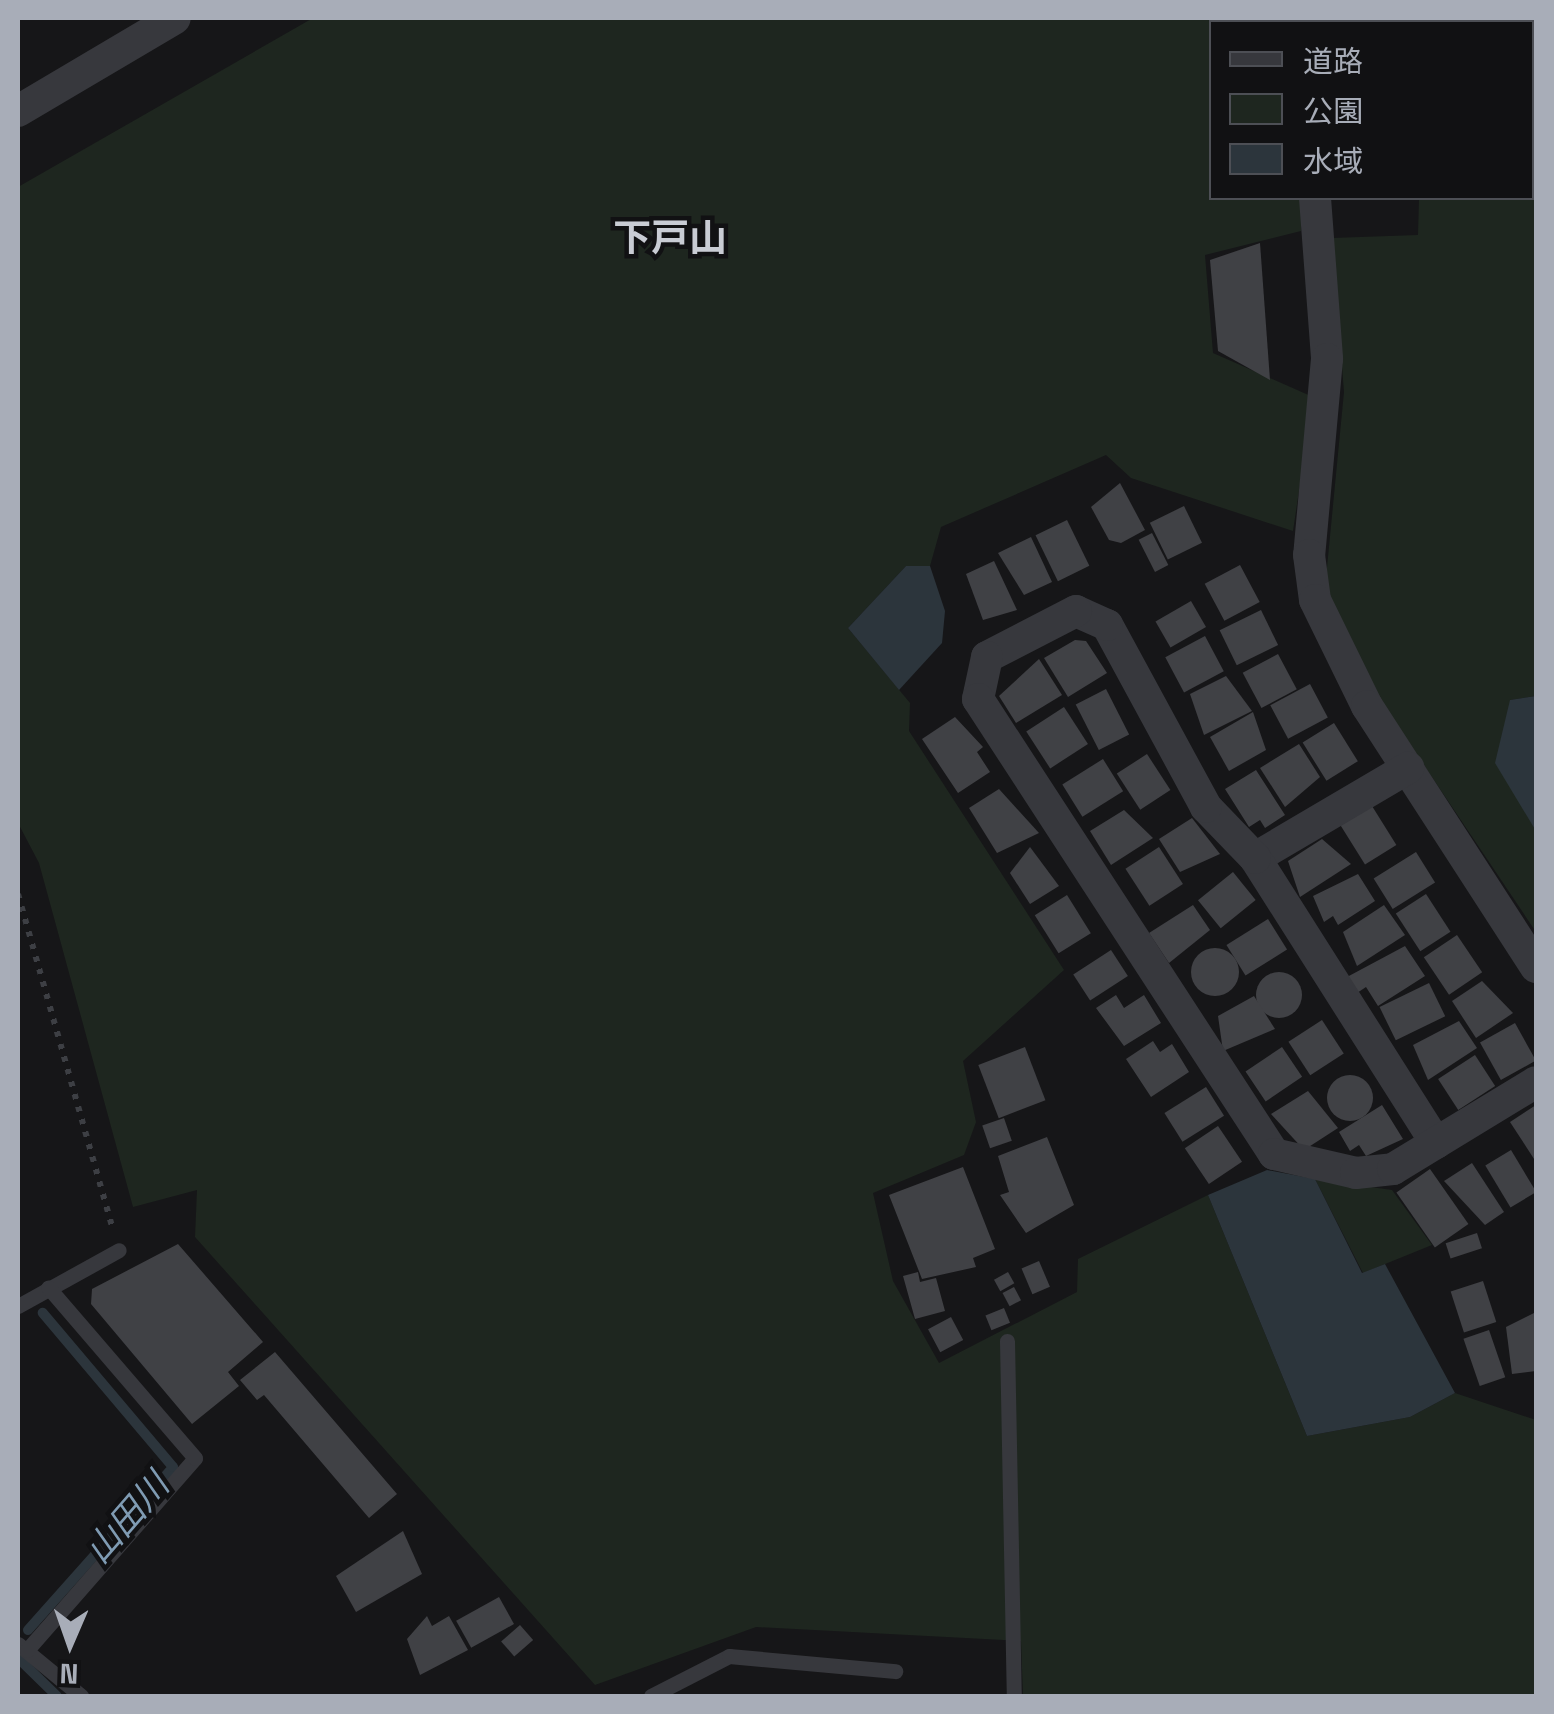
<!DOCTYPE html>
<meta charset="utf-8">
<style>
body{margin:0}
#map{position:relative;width:1554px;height:1714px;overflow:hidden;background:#161618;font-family:"Space Grotesk","Noto Sans JP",sans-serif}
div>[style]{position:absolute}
.green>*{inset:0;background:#1e261f}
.water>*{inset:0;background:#2c353c}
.stream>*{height:10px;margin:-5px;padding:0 5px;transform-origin:5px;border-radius:5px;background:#2c353c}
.building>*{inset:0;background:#404145;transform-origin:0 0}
.round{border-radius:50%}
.path>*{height:6px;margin-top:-3px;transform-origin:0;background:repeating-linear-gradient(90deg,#3d3f44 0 5px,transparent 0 13px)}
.service>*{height:15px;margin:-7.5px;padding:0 7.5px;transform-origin:7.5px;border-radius:7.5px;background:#37383d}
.minor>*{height:32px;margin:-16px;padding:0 16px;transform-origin:16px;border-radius:16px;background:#37383d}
span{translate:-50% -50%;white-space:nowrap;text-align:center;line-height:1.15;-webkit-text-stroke:9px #111113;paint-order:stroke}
.water-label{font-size:35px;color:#7f9bb3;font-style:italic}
.quarter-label{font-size:38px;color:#c9ccd4;font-weight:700}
.frame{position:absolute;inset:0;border:20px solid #a8adb8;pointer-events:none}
.legend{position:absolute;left:1209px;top:20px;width:325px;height:180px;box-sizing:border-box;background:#111113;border:2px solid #4d4f55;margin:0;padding:12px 18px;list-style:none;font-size:30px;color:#a8adb8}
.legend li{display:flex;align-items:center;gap:20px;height:50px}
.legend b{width:50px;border:2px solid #4d4f55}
.north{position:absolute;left:20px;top:1594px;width:100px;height:100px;-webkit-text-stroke:8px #111113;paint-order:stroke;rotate:182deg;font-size:28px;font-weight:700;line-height:40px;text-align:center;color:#a8adb8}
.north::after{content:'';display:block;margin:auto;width:35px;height:45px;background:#a8adb8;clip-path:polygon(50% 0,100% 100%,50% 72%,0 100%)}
</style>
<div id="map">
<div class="green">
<i style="clip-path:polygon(313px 18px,1297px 18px,1212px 22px,1212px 198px,1301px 198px,1301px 231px,1205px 255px,1213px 353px,1313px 397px,1293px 531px,1131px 478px,1106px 455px,941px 527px,930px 566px,906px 566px,848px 628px,910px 703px,909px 731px,1064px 970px,963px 1061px,976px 1122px,964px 1155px,873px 1193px,893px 1281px,939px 1363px,1077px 1292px,1078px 1259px,1208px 1195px,1307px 1436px,1410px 1417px,1455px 1393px,1536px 1420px,1536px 1696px,1023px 1696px,1021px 1641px,756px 1627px,595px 1685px,195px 1237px,197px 1190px,133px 1207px,39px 863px,18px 823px,18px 187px)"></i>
<i style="clip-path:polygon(1390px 18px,1536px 18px,1536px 696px,1510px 700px,1536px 831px,1536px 932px,1356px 664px,1325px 588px,1344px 392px,1332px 238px,1418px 235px,1419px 198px,1532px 198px,1532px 22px)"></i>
<i style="clip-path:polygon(1315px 1179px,1392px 1190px,1432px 1245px,1363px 1273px)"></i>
</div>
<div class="water">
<i style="clip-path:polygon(906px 566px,930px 566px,945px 611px,942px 643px,899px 690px,848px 628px)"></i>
<i style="clip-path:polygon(1536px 696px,1536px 831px,1495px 763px,1510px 700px)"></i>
<i style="clip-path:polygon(1267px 1170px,1315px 1179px,1362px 1273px,1385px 1264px,1455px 1393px,1410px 1417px,1307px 1436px,1208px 1195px)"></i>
</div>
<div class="stream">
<i style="left:28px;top:1630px;width:218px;rotate:-48.3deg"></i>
<i style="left:173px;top:1467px;width:202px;rotate:-130.2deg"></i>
<i style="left:18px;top:1658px;width:54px;rotate:44.3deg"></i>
</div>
<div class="building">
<i style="clip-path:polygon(1260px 243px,1270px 380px,1218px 351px,1210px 260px)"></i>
<i style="clip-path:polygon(1120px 483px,1145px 530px,1121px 543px,1109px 540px,1091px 507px)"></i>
<i style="left:1184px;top:506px;width:41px;height:38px;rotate:64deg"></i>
<i style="left:1067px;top:520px;width:51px;height:35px;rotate:64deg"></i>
<i style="left:1152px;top:533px;width:36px;height:15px;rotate:63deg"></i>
<i style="clip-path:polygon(1031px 537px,1052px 582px,1024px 595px,998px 553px)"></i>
<i style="clip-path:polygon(994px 561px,1017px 610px,983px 620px,966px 574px)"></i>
<i style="left:1240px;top:565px;width:42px;height:40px;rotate:62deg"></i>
<i style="left:1191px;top:601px;width:30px;height:41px;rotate:60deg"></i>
<i style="left:1261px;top:610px;width:39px;height:46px;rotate:64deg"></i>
<i style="left:1205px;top:636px;width:40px;height:45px;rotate:62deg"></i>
<i style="clip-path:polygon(1075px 640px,1086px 641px,1107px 673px,1068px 697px,1044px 658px)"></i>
<i style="left:1278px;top:654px;width:40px;height:40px;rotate:62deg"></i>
<i style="clip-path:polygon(1039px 659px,1062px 695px,1016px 723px,999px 696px)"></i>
<i style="clip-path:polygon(1226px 676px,1252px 711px,1204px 735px,1190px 694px)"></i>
<i style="left:1310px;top:684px;width:38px;height:45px;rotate:62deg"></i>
<i style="left:1106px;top:689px;width:51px;height:34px;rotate:63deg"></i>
<i style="left:1064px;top:707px;width:44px;height:45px;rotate:57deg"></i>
<i style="clip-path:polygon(1253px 712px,1266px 750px,1229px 771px,1210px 737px)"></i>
<i style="clip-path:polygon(955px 717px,983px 747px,977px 752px,990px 772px,958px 793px,922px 739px)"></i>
<i style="left:1334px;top:723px;width:45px;height:37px;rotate:58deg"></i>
<i style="clip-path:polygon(1299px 744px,1320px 777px,1285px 807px,1260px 768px)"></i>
<i style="left:1147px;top:754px;width:43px;height:36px;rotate:57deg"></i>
<i style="left:1103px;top:759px;width:38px;height:48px;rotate:58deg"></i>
<i style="clip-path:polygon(1256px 770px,1285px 815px,1265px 828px,1260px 820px,1249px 827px,1225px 789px)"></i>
<i style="clip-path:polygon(999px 789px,1039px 833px,997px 853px,969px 808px)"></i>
<i style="left:1372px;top:806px;width:46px;height:37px;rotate:58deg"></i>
<i style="clip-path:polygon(1124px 810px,1153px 838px,1111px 865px,1090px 831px)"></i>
<i style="clip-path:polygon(1192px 818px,1220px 854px,1180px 872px,1159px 839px)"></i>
<i style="clip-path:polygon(1322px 839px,1351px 864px,1300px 897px,1288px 861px)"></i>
<i style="clip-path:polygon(1030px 847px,1059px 886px,1030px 904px,1010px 873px)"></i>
<i style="left:1159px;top:847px;width:44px;height:40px;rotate:57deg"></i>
<i style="left:1416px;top:852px;width:36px;height:50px;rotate:58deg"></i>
<i style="left:1233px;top:872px;width:36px;height:45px;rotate:51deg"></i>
<i style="clip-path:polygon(1358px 874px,1375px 901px,1338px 925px,1333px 916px,1324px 922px,1313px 896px)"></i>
<i style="left:1426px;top:894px;width:45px;height:36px;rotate:57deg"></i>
<i style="left:1067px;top:895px;width:45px;height:38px;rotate:58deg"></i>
<i style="clip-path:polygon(1193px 905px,1210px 930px,1169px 963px,1149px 933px)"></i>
<i style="clip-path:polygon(1384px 905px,1405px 935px,1357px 966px,1343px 932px)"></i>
<i style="left:1268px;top:919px;width:36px;height:49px;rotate:58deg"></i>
<i style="left:1457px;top:935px;width:45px;height:40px;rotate:56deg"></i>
<i style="clip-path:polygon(1405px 946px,1425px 976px,1378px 1006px,1366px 987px,1357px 993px,1347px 977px)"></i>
<i class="round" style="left:1191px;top:948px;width:48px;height:48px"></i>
<i style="left:1111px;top:950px;width:31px;height:45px;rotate:57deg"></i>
<i class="round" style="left:1256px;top:972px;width:46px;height:46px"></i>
<i style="clip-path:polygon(1482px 981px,1513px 1013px,1476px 1038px,1452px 1001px)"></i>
<i style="left:1429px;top:983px;width:37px;height:55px;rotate:64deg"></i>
<i style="clip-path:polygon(1116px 995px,1124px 1008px,1144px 995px,1161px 1023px,1124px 1046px,1096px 1008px)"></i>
<i style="clip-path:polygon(1254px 996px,1275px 1029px,1223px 1051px,1218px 1016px)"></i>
<i style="left:1322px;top:1020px;width:40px;height:40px;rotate:57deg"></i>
<i style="clip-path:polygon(1459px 1021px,1477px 1048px,1428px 1080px,1413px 1045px)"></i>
<i style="left:1515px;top:1023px;width:43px;height:40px;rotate:61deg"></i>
<i style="clip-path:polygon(1153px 1041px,1160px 1052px,1172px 1044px,1189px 1072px,1151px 1097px,1126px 1059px)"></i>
<i style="left:1025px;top:1047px;width:57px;height:50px;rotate:69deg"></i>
<i style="left:1282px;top:1047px;width:36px;height:44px;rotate:56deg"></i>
<i style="left:1475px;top:1055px;width:37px;height:44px;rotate:57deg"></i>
<i class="round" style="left:1327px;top:1075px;width:46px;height:46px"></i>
<i style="left:1206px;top:1087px;width:34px;height:49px;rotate:58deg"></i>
<i style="clip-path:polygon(1308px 1091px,1338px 1128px,1304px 1150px,1271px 1114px)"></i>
<i style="clip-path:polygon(1382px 1105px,1403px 1139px,1366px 1156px,1359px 1145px,1350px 1151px,1339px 1132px)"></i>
<i style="clip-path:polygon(1536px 1105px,1536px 1162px,1510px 1122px)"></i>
<i style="left:1004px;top:1118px;width:24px;height:23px;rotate:71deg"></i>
<i style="left:1218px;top:1126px;width:43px;height:40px;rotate:56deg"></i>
<i style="clip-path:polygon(1047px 1137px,1074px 1205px,1026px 1233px,1000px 1195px,1009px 1192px,998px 1156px)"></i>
<i style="left:1511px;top:1150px;width:49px;height:30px;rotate:59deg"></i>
<i style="clip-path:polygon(1472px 1163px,1504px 1212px,1485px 1225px,1444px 1181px)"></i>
<i style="clip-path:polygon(963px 1167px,995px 1249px,973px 1258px,976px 1267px,922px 1279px,889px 1195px)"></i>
<i style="left:1430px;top:1169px;width:67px;height:41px;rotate:55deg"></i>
<i style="left:1477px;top:1233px;width:16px;height:33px;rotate:72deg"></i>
<i style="clip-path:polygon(178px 1244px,263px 1342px,228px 1372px,239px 1386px,192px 1424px,91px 1304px,92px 1289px)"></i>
<i style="left:1039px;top:1261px;width:28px;height:19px;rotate:67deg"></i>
<i style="clip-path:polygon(918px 1272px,920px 1282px,936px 1278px,945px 1311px,915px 1319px,903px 1276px)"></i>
<i style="left:1008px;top:1272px;width:13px;height:16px;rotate:61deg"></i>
<i style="left:1483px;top:1281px;width:43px;height:34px;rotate:72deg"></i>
<i style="left:1014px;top:1287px;width:15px;height:13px;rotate:62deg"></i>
<i style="left:1004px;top:1308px;width:16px;height:20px;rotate:68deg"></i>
<i style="clip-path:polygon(1536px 1312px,1536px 1371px,1512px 1374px,1506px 1327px)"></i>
<i style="left:951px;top:1317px;width:26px;height:26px;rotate:62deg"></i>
<i style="left:1489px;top:1330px;width:50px;height:27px;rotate:71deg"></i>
<i style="clip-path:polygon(275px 1352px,397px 1494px,369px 1518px,264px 1395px,257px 1400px,240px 1380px)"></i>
<i style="clip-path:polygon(403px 1531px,422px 1574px,356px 1612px,336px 1576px)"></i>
<i style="left:499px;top:1597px;width:31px;height:49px;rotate:61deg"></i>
<i style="clip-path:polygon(427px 1616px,432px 1626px,449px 1616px,468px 1650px,420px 1675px,407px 1639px)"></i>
<i style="left:520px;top:1625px;width:20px;height:25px;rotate:49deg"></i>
</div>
<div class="path">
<i style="left:18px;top:894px;width:348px;rotate:74.2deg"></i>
</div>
<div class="service">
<i style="left:18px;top:1306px;width:115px;rotate:-29deg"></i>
<i style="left:1007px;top:1341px;width:355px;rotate:88.9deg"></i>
<i style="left:18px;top:1644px;width:82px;rotate:39.5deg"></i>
<i style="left:27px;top:1650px;width:255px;rotate:-48.8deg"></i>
<i style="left:195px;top:1458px;width:225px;rotate:-130.7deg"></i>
<i style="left:651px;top:1696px;width:88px;rotate:-27.1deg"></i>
<i style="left:729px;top:1656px;width:167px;rotate:5.2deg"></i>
</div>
<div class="minor">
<i style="left:1311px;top:18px;width:4px;rotate:90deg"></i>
<i style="left:18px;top:111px;width:182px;rotate:-30.6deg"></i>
<i style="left:1315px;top:198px;width:161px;rotate:85.7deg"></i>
<i style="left:1327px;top:359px;width:197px;rotate:95.2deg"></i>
<i style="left:1309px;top:555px;width:45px;rotate:82.4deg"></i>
<i style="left:1315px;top:600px;width:118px;rotate:63.9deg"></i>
<i style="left:1367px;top:706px;width:311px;rotate:57.1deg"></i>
<i style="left:1255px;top:858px;width:178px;rotate:-30.5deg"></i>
<i style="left:1436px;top:1143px;width:338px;rotate:-122.4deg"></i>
<i style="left:1255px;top:858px;width:71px;rotate:-133.9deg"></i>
<i style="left:1206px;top:807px;width:207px;rotate:-118.5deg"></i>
<i style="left:1107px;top:625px;width:34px;rotate:-156deg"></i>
<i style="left:1076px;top:611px;width:100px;rotate:152.7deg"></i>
<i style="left:987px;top:657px;width:43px;rotate:102.1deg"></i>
<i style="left:978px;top:699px;width:543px;rotate:56.95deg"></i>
<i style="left:1274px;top:1154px;width:84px;rotate:13deg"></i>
<i style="left:1356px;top:1173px;width:37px;rotate:-6deg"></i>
<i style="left:1393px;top:1169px;width:167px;rotate:-31.3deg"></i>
</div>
<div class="water-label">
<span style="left:127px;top:1518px;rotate:-49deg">山田川</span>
</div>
<div class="quarter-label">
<span style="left:670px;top:239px">下戸山</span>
</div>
<div class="frame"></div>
<ul class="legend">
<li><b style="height:12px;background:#37383d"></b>道路</li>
<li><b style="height:28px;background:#1e261f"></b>公園</li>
<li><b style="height:28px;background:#2c353c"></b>水域</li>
</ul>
<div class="north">N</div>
</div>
